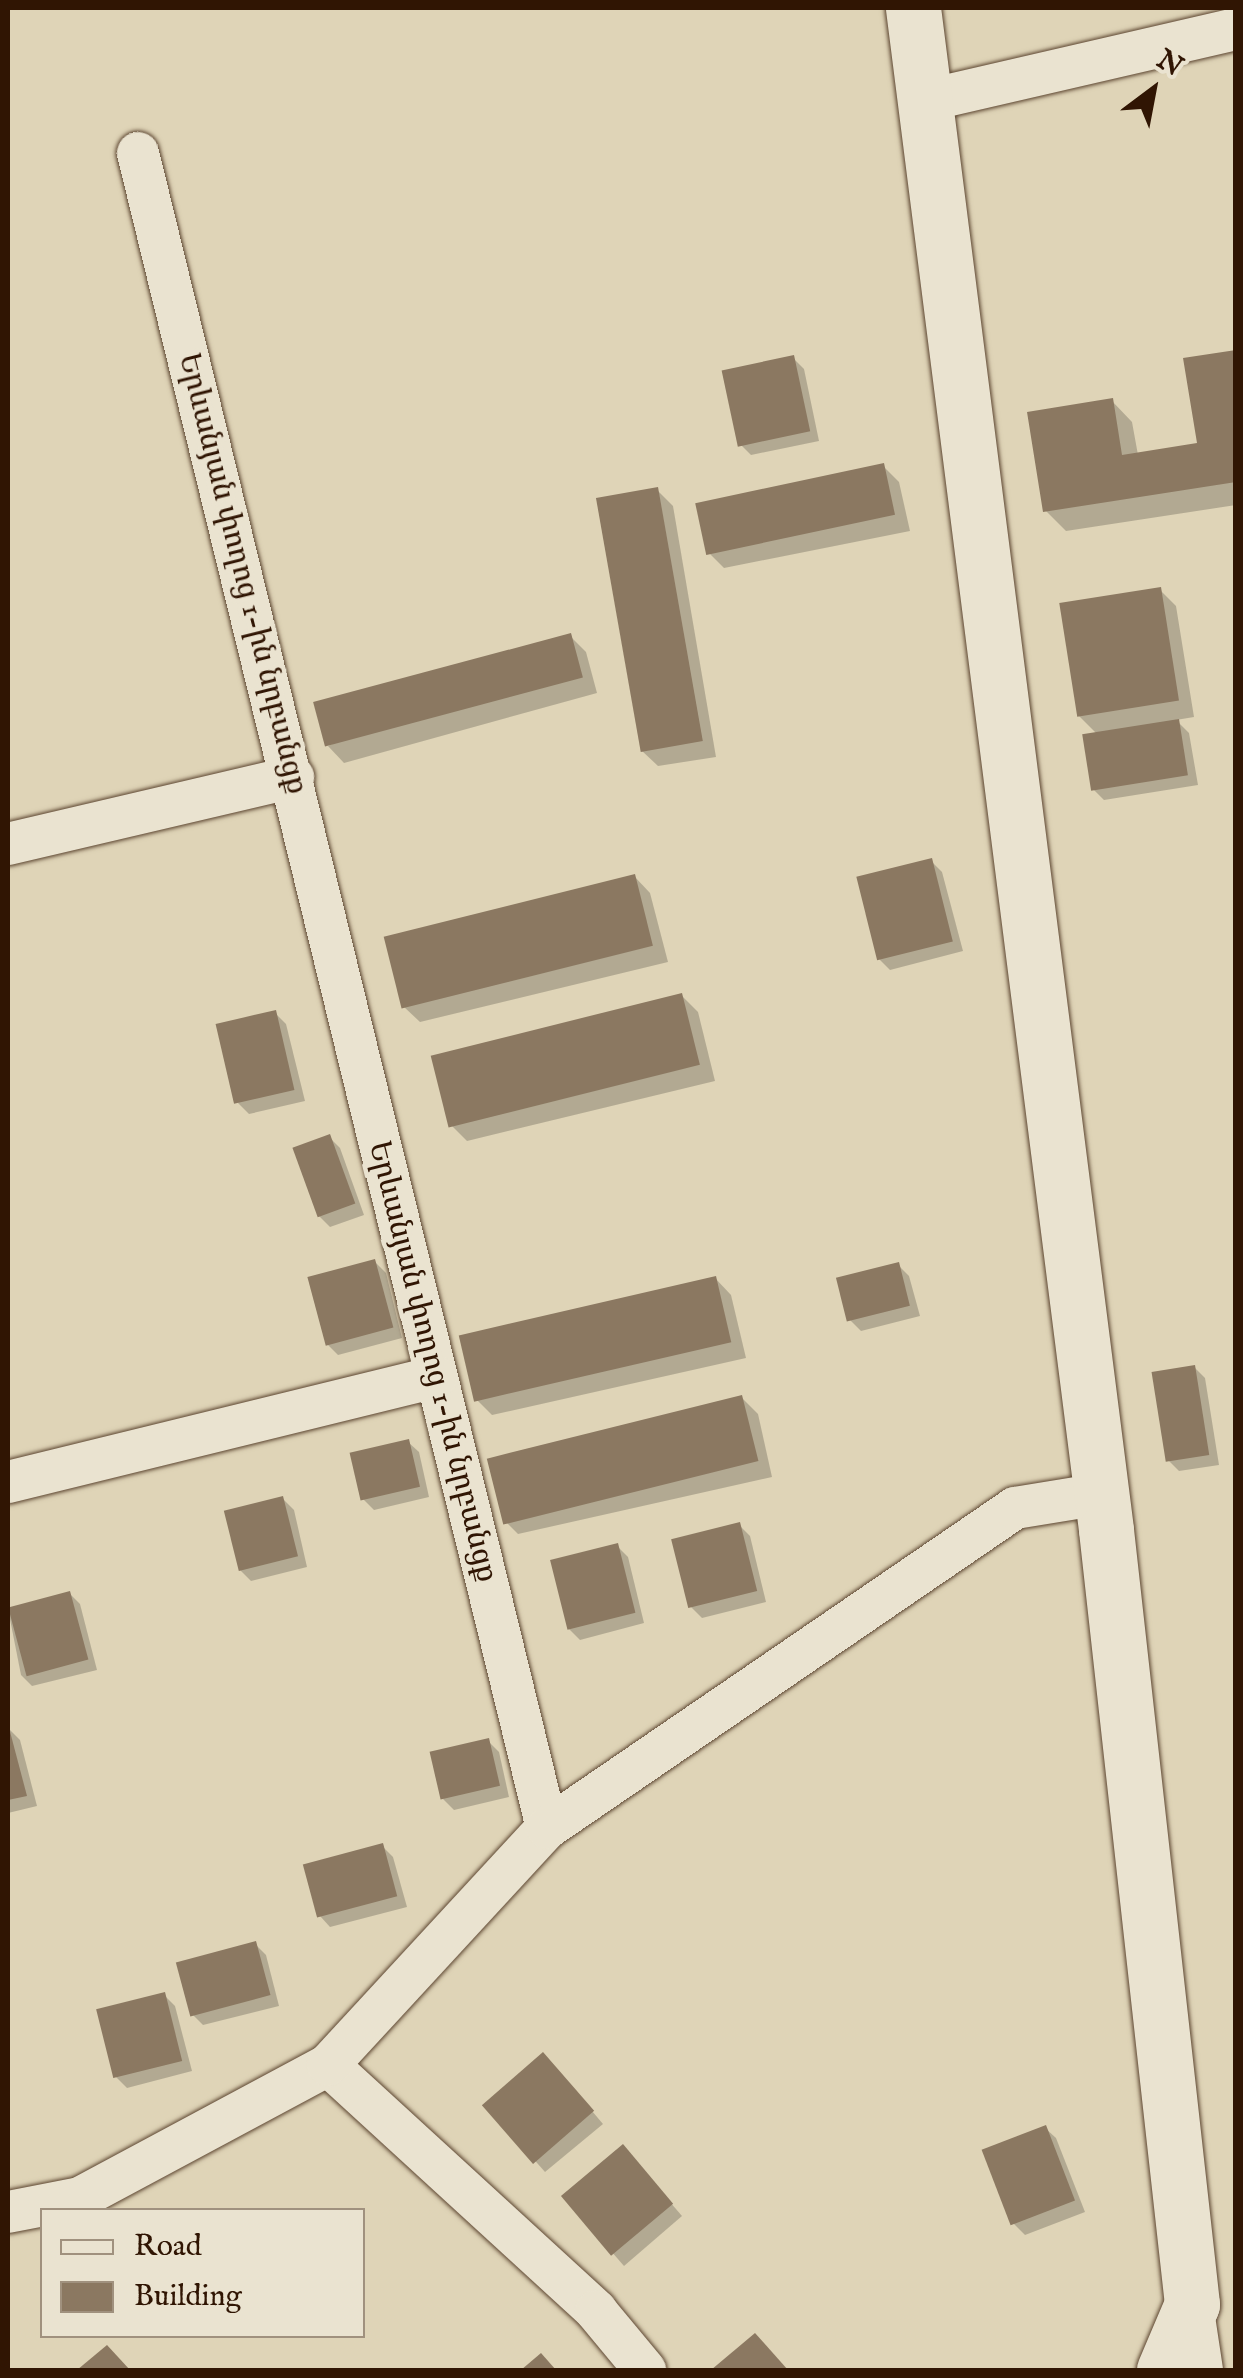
<!DOCTYPE html>
<meta charset="utf-8">
<style>
body{margin:0}
#map{position:relative;width:1243px;height:2378px;overflow:hidden;background:#dfd4b7;font-family:"IM FELL English","Noto Serif Armenian",serif}
div>[style]{position:absolute}
.shadow>*{inset:0;background:#0003}
.building>*{inset:0;background:#8b7861;transform-origin:0 0}
.roads{filter:drop-shadow(0 0 2px #5c4530) drop-shadow(0 0 2px #5c4530)}
.street>*{height:42px;margin:-21px;padding:0 21px;transform-origin:21px;border-radius:21px;background:#eae3d0}
.secondary>*{height:55px;margin:-27.5px;padding:0 27.5px;transform-origin:27.5px;border-radius:27.5px;background:#eae3d0}
span{translate:-50% -50%;white-space:nowrap;text-align:center;line-height:1.15;-webkit-text-stroke:9px #eae3d0;paint-order:stroke}
.street-label{font-size:30px;color:#301503}
.frame{position:absolute;inset:0;border:10px solid #301503;pointer-events:none}
.legend{position:absolute;left:40px;top:2208px;width:325px;height:130px;box-sizing:border-box;background:#eae3d0;border:2px solid #a0917e;margin:0;padding:12px 18px;list-style:none;font-size:30px;color:#301503}
.legend li{display:flex;align-items:center;gap:20px;height:50px}
.legend b{width:50px;border:2px solid #a0917e}
.north{position:absolute;left:1103px;top:40px;width:100px;height:100px;-webkit-text-stroke:8px #eae3d0;paint-order:stroke;rotate:32deg;font-size:28px;font-weight:700;line-height:40px;text-align:center;color:#301503}
.north::after{content:'';display:block;margin:auto;width:35px;height:45px;background:#301503;clip-path:polygon(50% 0,100% 100%,50% 72%,0 100%)}
</style>
<div id="map">
<div class="shadow">
<i style="clip-path:polygon(1236px 352px,1236px 505px,1066px 531px,1045px 510px,1112px 401px,1132px 422px,1138px 455px,1199px 445px)"></i>
<i style="clip-path:polygon(793px 358px,804px 369px,819px 441px,751px 455px,740px 444px)"></i>
<i style="clip-path:polygon(883px 466px,899px 482px,910px 531px,724px 568px,708px 552px)"></i>
<i style="clip-path:polygon(657px 490px,673px 506px,716px 757px,658px 766px,641px 750px)"></i>
<i style="clip-path:polygon(1160px 590px,1176px 606px,1194px 717px,1176px 720px,1189px 733px,1198px 785px,1104px 800px,1093px 789px,1098px 735px,1078px 715px)"></i>
<i style="clip-path:polygon(570px 636px,586px 652px,597px 693px,344px 763px,328px 746px)"></i>
<i style="clip-path:polygon(931px 861px,942px 872px,963px 951px,890px 970px,879px 959px)"></i>
<i style="clip-path:polygon(634px 876px,650px 893px,668px 962px,420px 1022px,403px 1006px)"></i>
<i style="clip-path:polygon(682px 996px,698px 1012px,715px 1081px,467px 1141px,451px 1125px)"></i>
<i style="clip-path:polygon(275px 1013px,286px 1024px,305px 1101px,249px 1114px,238px 1103px)"></i>
<i style="clip-path:polygon(329px 1137px,340px 1148px,364px 1215px,330px 1227px,319px 1216px)"></i>
<i style="clip-path:polygon(375px 1262px,386px 1273px,402px 1338px,338px 1355px,327px 1344px)"></i>
<i style="clip-path:polygon(898px 1265px,909px 1276px,920px 1316px,861px 1331px,850px 1320px)"></i>
<i style="clip-path:polygon(715px 1278px,731px 1295px,746px 1358px,492px 1415px,476px 1399px)"></i>
<i style="clip-path:polygon(1194px 1367px,1205px 1378px,1219px 1465px,1179px 1471px,1168px 1460px)"></i>
<i style="clip-path:polygon(742px 1398px,758px 1414px,772px 1477px,518px 1534px,502px 1518px)"></i>
<i style="clip-path:polygon(408px 1442px,419px 1452px,429px 1497px,374px 1510px,363px 1499px)"></i>
<i style="clip-path:polygon(283px 1499px,294px 1510px,307px 1567px,251px 1581px,240px 1570px)"></i>
<i style="clip-path:polygon(739px 1525px,750px 1536px,766px 1602px,702px 1618px,691px 1607px)"></i>
<i style="clip-path:polygon(617px 1546px,628px 1557px,644px 1623px,580px 1640px,569px 1629px)"></i>
<i style="clip-path:polygon(69px 1593px,80px 1604px,97px 1670px,32px 1686px,21px 1675px,8px 1609px)"></i>
<i style="clip-path:polygon(9px 1729px,20px 1740px,37px 1806px,8px 1813px)"></i>
<i style="clip-path:polygon(488px 1741px,499px 1752px,509px 1797px,454px 1810px,443px 1799px)"></i>
<i style="clip-path:polygon(382px 1846px,393px 1857px,407px 1907px,330px 1927px,320px 1916px)"></i>
<i style="clip-path:polygon(255px 1944px,266px 1955px,279px 2006px,203px 2025px,192px 2014px)"></i>
<i style="clip-path:polygon(164px 1995px,175px 2006px,192px 2071px,127px 2088px,116px 2077px)"></i>
<i style="clip-path:polygon(554px 2066px,603px 2124px,545px 2172px,485px 2104px)"></i>
<i style="clip-path:polygon(1045px 2128px,1056px 2138px,1085px 2212px,1025px 2235px,1014px 2224px)"></i>
<i style="clip-path:polygon(633px 2159px,682px 2216px,624px 2266px,564px 2197px)"></i>
</div>
<div class="building">
<i style="clip-path:polygon(1236px 350px,1236px 482px,1043px 512px,1027px 412px,1113px 398px,1122px 455px,1197px 443px,1183px 358px)"></i>
<i style="left:794px;top:355px;width:78px;height:74px;rotate:78deg"></i>
<i style="left:884px;top:463px;width:53px;height:193px;rotate:78deg"></i>
<i style="left:658px;top:487px;width:258px;height:63px;rotate:80deg"></i>
<i style="left:1161px;top:587px;width:115px;height:103px;rotate:81deg"></i>
<i style="left:571px;top:633px;width:46px;height:267px;rotate:75deg"></i>
<i style="left:1179px;top:719px;width:57px;height:98px;rotate:81deg"></i>
<i style="left:932px;top:858px;width:86px;height:78px;rotate:76deg"></i>
<i style="left:635px;top:874px;width:74px;height:259px;rotate:76deg"></i>
<i style="left:682px;top:993px;width:74px;height:259px;rotate:76deg"></i>
<i style="left:276px;top:1010px;width:82px;height:62px;rotate:77deg"></i>
<i style="left:330px;top:1134px;width:74px;height:40px;rotate:70deg"></i>
<i style="left:375px;top:1259px;width:71px;height:70px;rotate:75deg"></i>
<i style="left:899px;top:1262px;width:45px;height:65px;rotate:76deg"></i>
<i style="left:716px;top:1276px;width:68px;height:264px;rotate:77deg"></i>
<i style="left:1195px;top:1365px;width:91px;height:44px;rotate:81deg"></i>
<i style="left:742px;top:1395px;width:68px;height:263px;rotate:76deg"></i>
<i style="left:409px;top:1439px;width:49px;height:61px;rotate:77deg"></i>
<i style="left:283px;top:1496px;width:62px;height:61px;rotate:76deg"></i>
<i style="left:740px;top:1522px;width:71px;height:71px;rotate:76deg"></i>
<i style="left:618px;top:1543px;width:72px;height:70px;rotate:76deg"></i>
<i style="left:70px;top:1591px;width:71px;height:64px;rotate:75deg"></i>
<i style="clip-path:polygon(8px 1724px,27px 1796px,8px 1800px)"></i>
<i style="left:489px;top:1738px;width:49px;height:61px;rotate:77deg"></i>
<i style="left:383px;top:1843px;width:55px;height:83px;rotate:75deg"></i>
<i style="left:256px;top:1941px;width:56px;height:83px;rotate:75deg"></i>
<i style="left:165px;top:1992px;width:71px;height:71px;rotate:76deg"></i>
<i style="left:543px;top:2052px;width:78px;height:81px;rotate:49deg"></i>
<i style="left:1046px;top:2125px;width:81px;height:69px;rotate:69deg"></i>
<i style="left:623px;top:2144px;width:78px;height:81px;rotate:50deg"></i>
<i style="clip-path:polygon(755px 2333px,788px 2370px,711px 2370px)"></i>
<i style="clip-path:polygon(107px 2345px,130px 2370px,77px 2370px)"></i>
<i style="clip-path:polygon(541px 2353px,556px 2370px,521px 2370px)"></i>
</div>
<div class="roads">
<div class="street">
<i style="left:924px;top:101px;width:320px;rotate:-13deg"></i>
<i style="left:138px;top:153px;width:1724px;rotate:76.28deg"></i>
<i style="left:8px;top:844px;width:293px;rotate:-13.2deg"></i>
<i style="left:8px;top:1482px;width:441px;rotate:-13.8deg"></i>
<i style="left:328px;top:2065px;width:364px;rotate:42.5deg"></i>
<i style="left:596px;top:2311px;width:77px;rotate:50.3deg"></i>
<i style="left:8px;top:2212px;width:73px;rotate:-11deg"></i>
<i style="left:80px;top:2198px;width:281px;rotate:-28.2deg"></i>
<i style="left:328px;top:2065px;width:323px;rotate:-47.3deg"></i>
<i style="left:547px;top:1828px;width:567px;rotate:-34.36deg"></i>
<i style="left:1015px;top:1508px;width:87px;rotate:-9.2deg"></i>
<i style="left:1192px;top:2304px;width:67px;rotate:81.4deg"></i>
</div>
<div class="secondary">
<i style="left:913px;top:8px;width:1534px;rotate:82.77deg"></i>
<i style="left:1106px;top:1530px;width:779px;rotate:83.66deg"></i>
<i style="left:1192px;top:2304px;width:72px;rotate:113deg"></i>
</div>
</div>
<div class="street-label">
<span style="left:242px;top:574px;rotate:76deg">Երևանյան փողոց 1-ին նրբանցք</span>
<span style="left:432px;top:1362px;rotate:76deg">Երևանյան փողոց 1-ին նրբանցք</span>
</div>
<div class="frame"></div>
<ul class="legend">
<li><b style="height:12px;background:#eae3d0"></b>Road</li>
<li><b style="height:28px;background:#8b7861"></b>Building</li>
</ul>
<div class="north">N</div>
</div>
